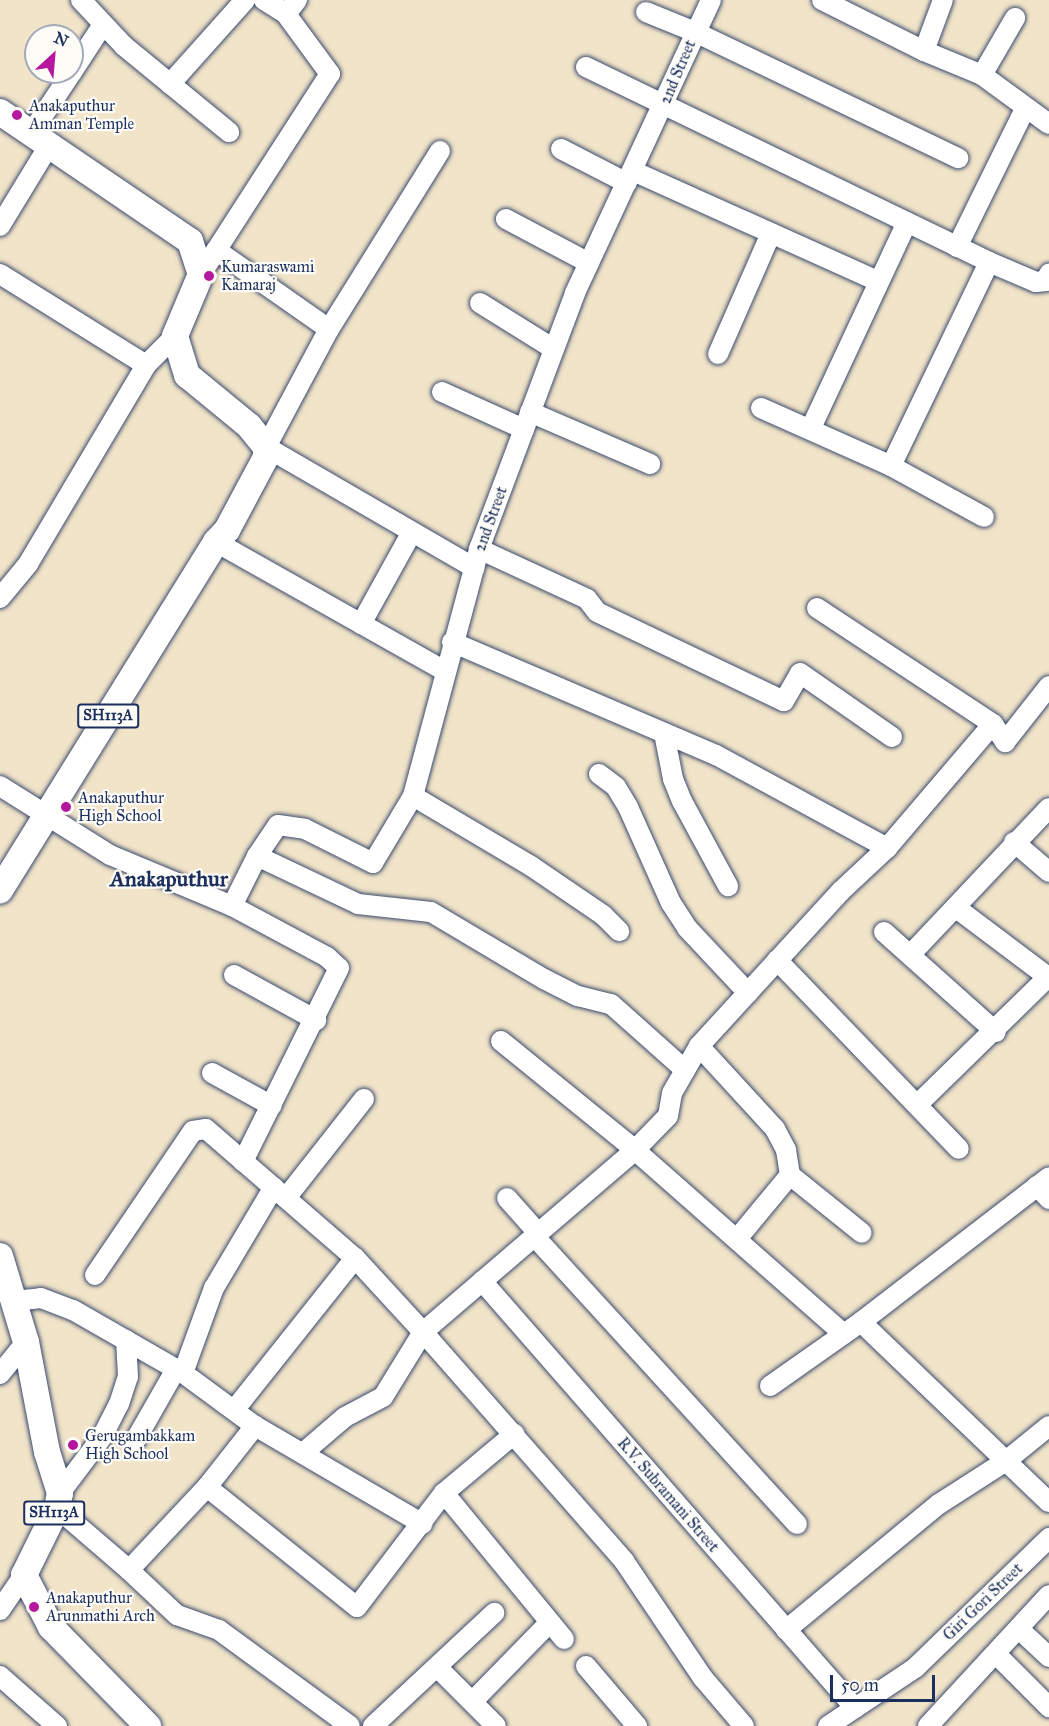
<!DOCTYPE html>
<style>
body{margin:0}
#map{position:relative;width:1049px;height:1726px;overflow:hidden;background:#f1e4c8;font-family:"IM FELL Great Primer",serif}
div>[style]{position:absolute}
.roads{filter:drop-shadow(0 0 2px #3b4a6e) drop-shadow(0 0 2px #3b4a6e)}
.minor>*{height:20px;margin:-10px;padding:0 10px;transform-origin:10px;border-radius:10px;background:#fff}
.major>*{height:26px;margin:-13px;padding:0 13px;transform-origin:13px;border-radius:13px;background:#fff}
.dots>*{width:16px;height:16px;translate:-50% -50%;box-sizing:border-box;border:3px solid #fdfcf7;border-radius:50%}
span{translate:-50% -50%;white-space:nowrap;text-align:center;line-height:1.15;-webkit-text-stroke:4.5px #fdfcf7;paint-order:stroke}
.shield-label span{padding:2px 4px;background:#fdfcf7;border:2px solid;border-radius:4px;-webkit-text-stroke-width:0}
.shield-label{font-size:15px;color:#1b2f5e;font-weight:700}
.street-label{font-size:16px;color:#1b2f5e}
.poi-label{font-size:16px;color:#1b2f5e}
.left{translate:0 -50%;text-align:left}
.district-label{font-size:22px;color:#1b2f5e;font-weight:700}
.north{position:absolute;left:24px;top:24px;width:60px;height:60px;box-sizing:border-box;background:#fdfcf7;border:2px solid #a3aaba;border-radius:50%;rotate:26deg;font-size:16px;font-weight:700;line-height:24px;text-align:center;color:#1b2f5e}
.north::after{content:'';display:block;margin:auto;width:21px;height:27px;background:#b5179e;clip-path:polygon(50% 0,100% 100%,50% 72%,0 100%)}
.scale{position:absolute;left:830px;top:1675px;width:105px;height:27px;box-sizing:border-box;border:3px solid #1b2f5e;border-top:0;padding-left:8px;font-size:18px;line-height:21px;white-space:nowrap;color:#1b2f5e;-webkit-text-stroke:4px #fdfcf7;paint-order:stroke}
</style>
<div id="map">
<div class="roads">
<div class="minor">
<i style="left:81px;top:0;width:63px;rotate:46.9deg"></i>
<i style="left:124px;top:46px;width:136px;rotate:39.3deg"></i>
<i style="left:264px;top:0;width:26px;rotate:32deg"></i>
<i style="left:822px;top:0;width:114px;rotate:26.6deg"></i>
<i style="left:924px;top:51px;width:63px;rotate:22.5deg"></i>
<i style="left:982px;top:75px;width:83px;rotate:36.2deg"></i>
<i style="left:646px;top:12px;width:53px;rotate:22.2deg"></i>
<i style="left:695px;top:32px;width:292px;rotate:25.6deg"></i>
<i style="left:924px;top:51px;width:54px;rotate:-69.6deg"></i>
<i style="left:586px;top:67px;width:448px;rotate:25.8deg"></i>
<i style="left:989px;top:262px;width:51px;rotate:23.1deg"></i>
<i style="left:1036px;top:282px;width:10px;rotate:-6deg"></i>
<i style="left:1046px;top:281px;width:8px;rotate:-67deg"></i>
<i style="left:72px;top:72px;width:55px;rotate:-56.9deg"></i>
<i style="left:982px;top:75px;width:66px;rotate:-59.9deg"></i>
<i style="left:170px;top:84px;width:113px;rotate:-48.2deg"></i>
<i style="left:30px;top:135px;width:76px;rotate:-56.3deg"></i>
<i style="left:561px;top:149px;width:74px;rotate:27.3deg"></i>
<i style="left:440px;top:151px;width:210px;rotate:121.9deg"></i>
<i style="left:329px;top:329px;width:134px;rotate:118.1deg"></i>
<i style="left:266px;top:447px;width:241px;rotate:30.1deg"></i>
<i style="left:633px;top:171px;width:269px;rotate:24.2deg"></i>
<i style="left:506px;top:219px;width:94px;rotate:27.9deg"></i>
<i style="left:0;top:226px;width:92px;rotate:-58.7deg"></i>
<i style="left:957px;top:247px;width:154px;rotate:-63.8deg"></i>
<i style="left:216px;top:250px;width:138px;rotate:35deg"></i>
<i style="left:0;top:274px;width:172px;rotate:31.9deg"></i>
<i style="left:201px;top:274px;width:238px;rotate:-57.2deg"></i>
<i style="left:330px;top:74px;width:74px;rotate:-126.3deg"></i>
<i style="left:286px;top:14px;width:18px;rotate:-52deg"></i>
<i style="left:480px;top:303px;width:87px;rotate:31.9deg"></i>
<i style="left:718px;top:354px;width:132px;rotate:-66.3deg"></i>
<i style="left:442px;top:392px;width:90px;rotate:24.3deg"></i>
<i style="left:761px;top:408px;width:142px;rotate:24deg"></i>
<i style="left:891px;top:466px;width:106px;rotate:28.7deg"></i>
<i style="left:530px;top:412px;width:131px;rotate:23.4deg"></i>
<i style="left:811px;top:428px;width:227px;rotate:-65deg"></i>
<i style="left:891px;top:466px;width:226px;rotate:-64.3deg"></i>
<i style="left:216px;top:542px;width:263px;rotate:29.4deg"></i>
<i style="left:479px;top:549px;width:119px;rotate:24.8deg"></i>
<i style="left:587px;top:599px;width:16px;rotate:52deg"></i>
<i style="left:597px;top:612px;width:207px;rotate:25.5deg"></i>
<i style="left:784px;top:701px;width:32px;rotate:-60deg"></i>
<i style="left:800px;top:673px;width:112px;rotate:34.8deg"></i>
<i style="left:0;top:598px;width:44px;rotate:-50.5deg"></i>
<i style="left:28px;top:564px;width:231px;rotate:-59.3deg"></i>
<i style="left:146px;top:365px;width:41px;rotate:-45deg"></i>
<i style="left:817px;top:608px;width:211px;rotate:33.4deg"></i>
<i style="left:993px;top:724px;width:22px;rotate:56deg"></i>
<i style="left:1005px;top:742px;width:71px;rotate:-51.8deg"></i>
<i style="left:361px;top:624px;width:105px;rotate:-61deg"></i>
<i style="left:452px;top:642px;width:287px;rotate:23.2deg"></i>
<i style="left:716px;top:755px;width:195px;rotate:28.5deg"></i>
<i style="left:664px;top:733px;width:47px;rotate:78.9deg"></i>
<i style="left:673px;top:779px;width:24px;rotate:68deg"></i>
<i style="left:682px;top:801px;width:97px;rotate:61.6deg"></i>
<i style="left:599px;top:774px;width:21px;rotate:37deg"></i>
<i style="left:616px;top:787px;width:23px;rotate:59deg"></i>
<i style="left:628px;top:807px;width:105px;rotate:65.9deg"></i>
<i style="left:671px;top:903px;width:30px;rotate:57deg"></i>
<i style="left:687px;top:928px;width:89px;rotate:46.8deg"></i>
<i style="left:0;top:786px;width:130px;rotate:32.1deg"></i>
<i style="left:110px;top:855px;width:132px;rotate:22.7deg"></i>
<i style="left:232px;top:906px;width:108px;rotate:28.2deg"></i>
<i style="left:327px;top:957px;width:16px;rotate:43deg"></i>
<i style="left:339px;top:968px;width:216px;rotate:116.4deg"></i>
<i style="left:413px;top:796px;width:137px;rotate:30.7deg"></i>
<i style="left:531px;top:866px;width:87px;rotate:34.2deg"></i>
<i style="left:603px;top:915px;width:23px;rotate:45deg"></i>
<i style="left:1014px;top:842px;width:46px;rotate:40.6deg"></i>
<i style="left:257px;top:856px;width:112px;rotate:25.4deg"></i>
<i style="left:358px;top:904px;width:73px;rotate:6.3deg"></i>
<i style="left:431px;top:912px;width:131px;rotate:30.7deg"></i>
<i style="left:544px;top:979px;width:38px;rotate:27deg"></i>
<i style="left:578px;top:996px;width:34px;rotate:14deg"></i>
<i style="left:611px;top:1004px;width:99px;rotate:41.7deg"></i>
<i style="left:232px;top:906px;width:56px;rotate:-63.4deg"></i>
<i style="left:257px;top:856px;width:37px;rotate:-56deg"></i>
<i style="left:278px;top:825px;width:27px;rotate:8deg"></i>
<i style="left:305px;top:829px;width:76px;rotate:26.6deg"></i>
<i style="left:373px;top:863px;width:78px;rotate:-59.2deg"></i>
<i style="left:413px;top:796px;width:256px;rotate:-75deg"></i>
<i style="left:479px;top:549px;width:273px;rotate:-69.4deg"></i>
<i style="left:575px;top:293px;width:323px;rotate:-65.1deg"></i>
<i style="left:884px;top:932px;width:150px;rotate:41.8deg"></i>
<i style="left:910px;top:955px;width:202px;rotate:-46.6deg"></i>
<i style="left:777px;top:960px;width:262px;rotate:46.1deg"></i>
<i style="left:234px;top:975px;width:94px;rotate:28.8deg"></i>
<i style="left:501px;top:1041px;width:173px;rotate:39.1deg"></i>
<i style="left:635px;top:1150px;width:278px;rotate:41.4deg"></i>
<i style="left:699px;top:1046px;width:113px;rotate:47.5deg"></i>
<i style="left:775px;top:1129px;width:24px;rotate:62deg"></i>
<i style="left:786px;top:1150px;width:25px;rotate:81deg"></i>
<i style="left:790px;top:1175px;width:92px;rotate:38.9deg"></i>
<i style="left:212px;top:1073px;width:68px;rotate:28.8deg"></i>
<i style="left:917px;top:1105px;width:183px;rotate:-44.3deg"></i>
<i style="left:1048px;top:977px;width:116px;rotate:-143deg"></i>
<i style="left:1037px;top:1186px;width:18px;rotate:47deg"></i>
<i style="left:286px;top:1198px;width:126px;rotate:-51.8deg"></i>
<i style="left:507px;top:1198px;width:47px;rotate:48.5deg"></i>
<i style="left:534px;top:1236px;width:390px;rotate:47.6deg"></i>
<i style="left:737px;top:1239px;width:83px;rotate:-50.4deg"></i>
<i style="left:95px;top:1275px;width:174px;rotate:-55.8deg"></i>
<i style="left:193px;top:1131px;width:13px;rotate:-9deg"></i>
<i style="left:206px;top:1129px;width:197px;rotate:40.9deg"></i>
<i style="left:355px;top:1258px;width:100px;rotate:47.4deg"></i>
<i style="left:423px;top:1332px;width:305px;rotate:48.7deg"></i>
<i style="left:624px;top:1561px;width:141px;rotate:56deg"></i>
<i style="left:703px;top:1678px;width:63px;rotate:49.5deg"></i>
<i style="left:482px;top:1281px;width:567px;rotate:48.86deg"></i>
<i style="left:14px;top:1301px;width:27px;rotate:-6deg"></i>
<i style="left:41px;top:1298px;width:34px;rotate:21deg"></i>
<i style="left:73px;top:1310px;width:127px;rotate:29.8deg"></i>
<i style="left:183px;top:1373px;width:89px;rotate:36.4deg"></i>
<i style="left:255px;top:1426px;width:194px;rotate:30.3deg"></i>
<i style="left:861px;top:1322px;width:260px;rotate:43.8deg"></i>
<i style="left:183px;top:1373px;width:90px;rotate:-70deg"></i>
<i style="left:214px;top:1288px;width:117px;rotate:-59.3deg"></i>
<i style="left:0;top:1374px;width:41px;rotate:-50.9deg"></i>
<i style="left:770px;top:1386px;width:111px;rotate:-35.1deg"></i>
<i style="left:861px;top:1322px;width:237px;rotate:-37.6deg"></i>
<i style="left:235px;top:1409px;width:193px;rotate:-51.5deg"></i>
<i style="left:135px;top:1441px;width:83px;rotate:-60.3deg"></i>
<i style="left:303px;top:1453px;width:55px;rotate:-40.6deg"></i>
<i style="left:345px;top:1417px;width:43px;rotate:-27.8deg"></i>
<i style="left:383px;top:1397px;width:76px;rotate:-58.4deg"></i>
<i style="left:423px;top:1332px;width:279px;rotate:-40.6deg"></i>
<i style="left:635px;top:1150px;width:47px;rotate:-45.9deg"></i>
<i style="left:668px;top:1116px;width:23px;rotate:-80deg"></i>
<i style="left:672px;top:1093px;width:54px;rotate:-60.1deg"></i>
<i style="left:699px;top:1046px;width:210px;rotate:-47.5deg"></i>
<i style="left:841px;top:891px;width:63px;rotate:-43.1deg"></i>
<i style="left:887px;top:848px;width:163px;rotate:-49.5deg"></i>
<i style="left:207px;top:1487px;width:78px;rotate:-51.8deg"></i>
<i style="left:60px;top:1493px;width:70px;rotate:-53.1deg"></i>
<i style="left:102px;top:1437px;width:37px;rotate:-63deg"></i>
<i style="left:119px;top:1404px;width:28px;rotate:-72deg"></i>
<i style="left:128px;top:1377px;width:37px;rotate:-93deg"></i>
<i style="left:444px;top:1493px;width:189px;rotate:50.6deg"></i>
<i style="left:57px;top:1508px;width:95px;rotate:40.7deg"></i>
<i style="left:129px;top:1570px;width:114px;rotate:-46.8deg"></i>
<i style="left:207px;top:1487px;width:192px;rotate:38.7deg"></i>
<i style="left:357px;top:1607px;width:143px;rotate:-52.7deg"></i>
<i style="left:444px;top:1493px;width:92px;rotate:-40.1deg"></i>
<i style="left:129px;top:1570px;width:66px;rotate:43.2deg"></i>
<i style="left:177px;top:1615px;width:45px;rotate:19.7deg"></i>
<i style="left:219px;top:1630px;width:162px;rotate:36.2deg"></i>
<i style="left:0;top:1610px;width:42px;rotate:-55.6deg"></i>
<i style="left:1019px;top:1629px;width:41px;rotate:43deg"></i>
<i style="left:786px;top:1630px;width:198px;rotate:-39.5deg"></i>
<i style="left:939px;top:1504px;width:80px;rotate:-32.7deg"></i>
<i style="left:1006px;top:1461px;width:55px;rotate:-39.1deg"></i>
<i style="left:997px;top:1655px;width:74px;rotate:45deg"></i>
<i style="left:586px;top:1666px;width:79px;rotate:49.6deg"></i>
<i style="left:437px;top:1667px;width:83px;rotate:45deg"></i>
<i style="left:0;top:1676px;width:76px;rotate:41.3deg"></i>
<i style="left:473px;top:1701px;width:110px;rotate:-45.7deg"></i>
<i style="left:373px;top:1726px;width:166px;rotate:-43deg"></i>
<i style="left:828px;top:1726px;width:105px;rotate:-33.7deg"></i>
<i style="left:915px;top:1668px;width:187px;rotate:-44.1deg"></i>
<i style="left:928px;top:1726px;width:178px;rotate:-47.3deg"></i>
</div>
<div class="major">
<i style="left:0;top:112px;width:230px;rotate:34.2deg"></i>
<i style="left:190px;top:241px;width:35px;rotate:72deg"></i>
<i style="left:201px;top:274px;width:67px;rotate:112.8deg"></i>
<i style="left:175px;top:336px;width:41px;rotate:72.9deg"></i>
<i style="left:187px;top:375px;width:80px;rotate:39.4deg"></i>
<i style="left:249px;top:426px;width:27px;rotate:51deg"></i>
<i style="left:266px;top:447px;width:10px;rotate:90deg"></i>
<i style="left:266px;top:457px;width:83px;rotate:118.1deg"></i>
<i style="left:227px;top:530px;width:16px;rotate:133deg"></i>
<i style="left:216px;top:542px;width:410px;rotate:121.8deg"></i>
<i style="left:0;top:1256px;width:90px;rotate:73.2deg"></i>
<i style="left:26px;top:1342px;width:112px;rotate:79.2deg"></i>
<i style="left:47px;top:1452px;width:43px;rotate:72.4deg"></i>
<i style="left:60px;top:1493px;width:15px;rotate:101deg"></i>
<i style="left:57px;top:1508px;width:75px;rotate:116.2deg"></i>
<i style="left:24px;top:1575px;width:59px;rotate:62.6deg"></i>
<i style="left:51px;top:1627px;width:139px;rotate:45.6deg"></i>
</div>
</div>
<div class="dots">
<i style="left:17px;top:115px;background:#b5179e"></i>
<i style="left:209px;top:276px;background:#b5179e"></i>
<i style="left:66px;top:807px;background:#b5179e"></i>
<i style="left:73px;top:1445px;background:#b5179e"></i>
<i style="left:34px;top:1607px;background:#b5179e"></i>
</div>
<div class="shield-label">
<span style="left:108px;top:716px">SH113A</span>
<span style="left:54px;top:1513px">SH113A</span>
</div>
<div class="street-label">
<span style="left:678px;top:72px;rotate:-67deg">2nd Street</span>
<span style="left:491px;top:519px;rotate:-70deg">2nd Street</span>
<span style="left:668px;top:1495px;rotate:49deg">R.V. Subramani Street</span>
<span style="left:983px;top:1602px;rotate:-44deg">Giri Gori Street</span>
</div>
<div class="poi-label">
<span class="left" style="left:29px;top:115px">Anakaputhur<br>Amman Temple</span>
<span class="left" style="left:221px;top:276px">Kumaraswami<br>Kamaraj</span>
<span class="left" style="left:78px;top:807px">Anakaputhur<br>High School</span>
<span class="left" style="left:85px;top:1445px">Gerugambakkam<br>High School</span>
<span class="left" style="left:46px;top:1607px">Anakaputhur<br>Arunmathi Arch</span>
</div>
<div class="district-label">
<span style="left:169px;top:879px">Anakaputhur</span>
</div>
<div class="north">N</div>
<div class="scale">50 m</div>
</div>
